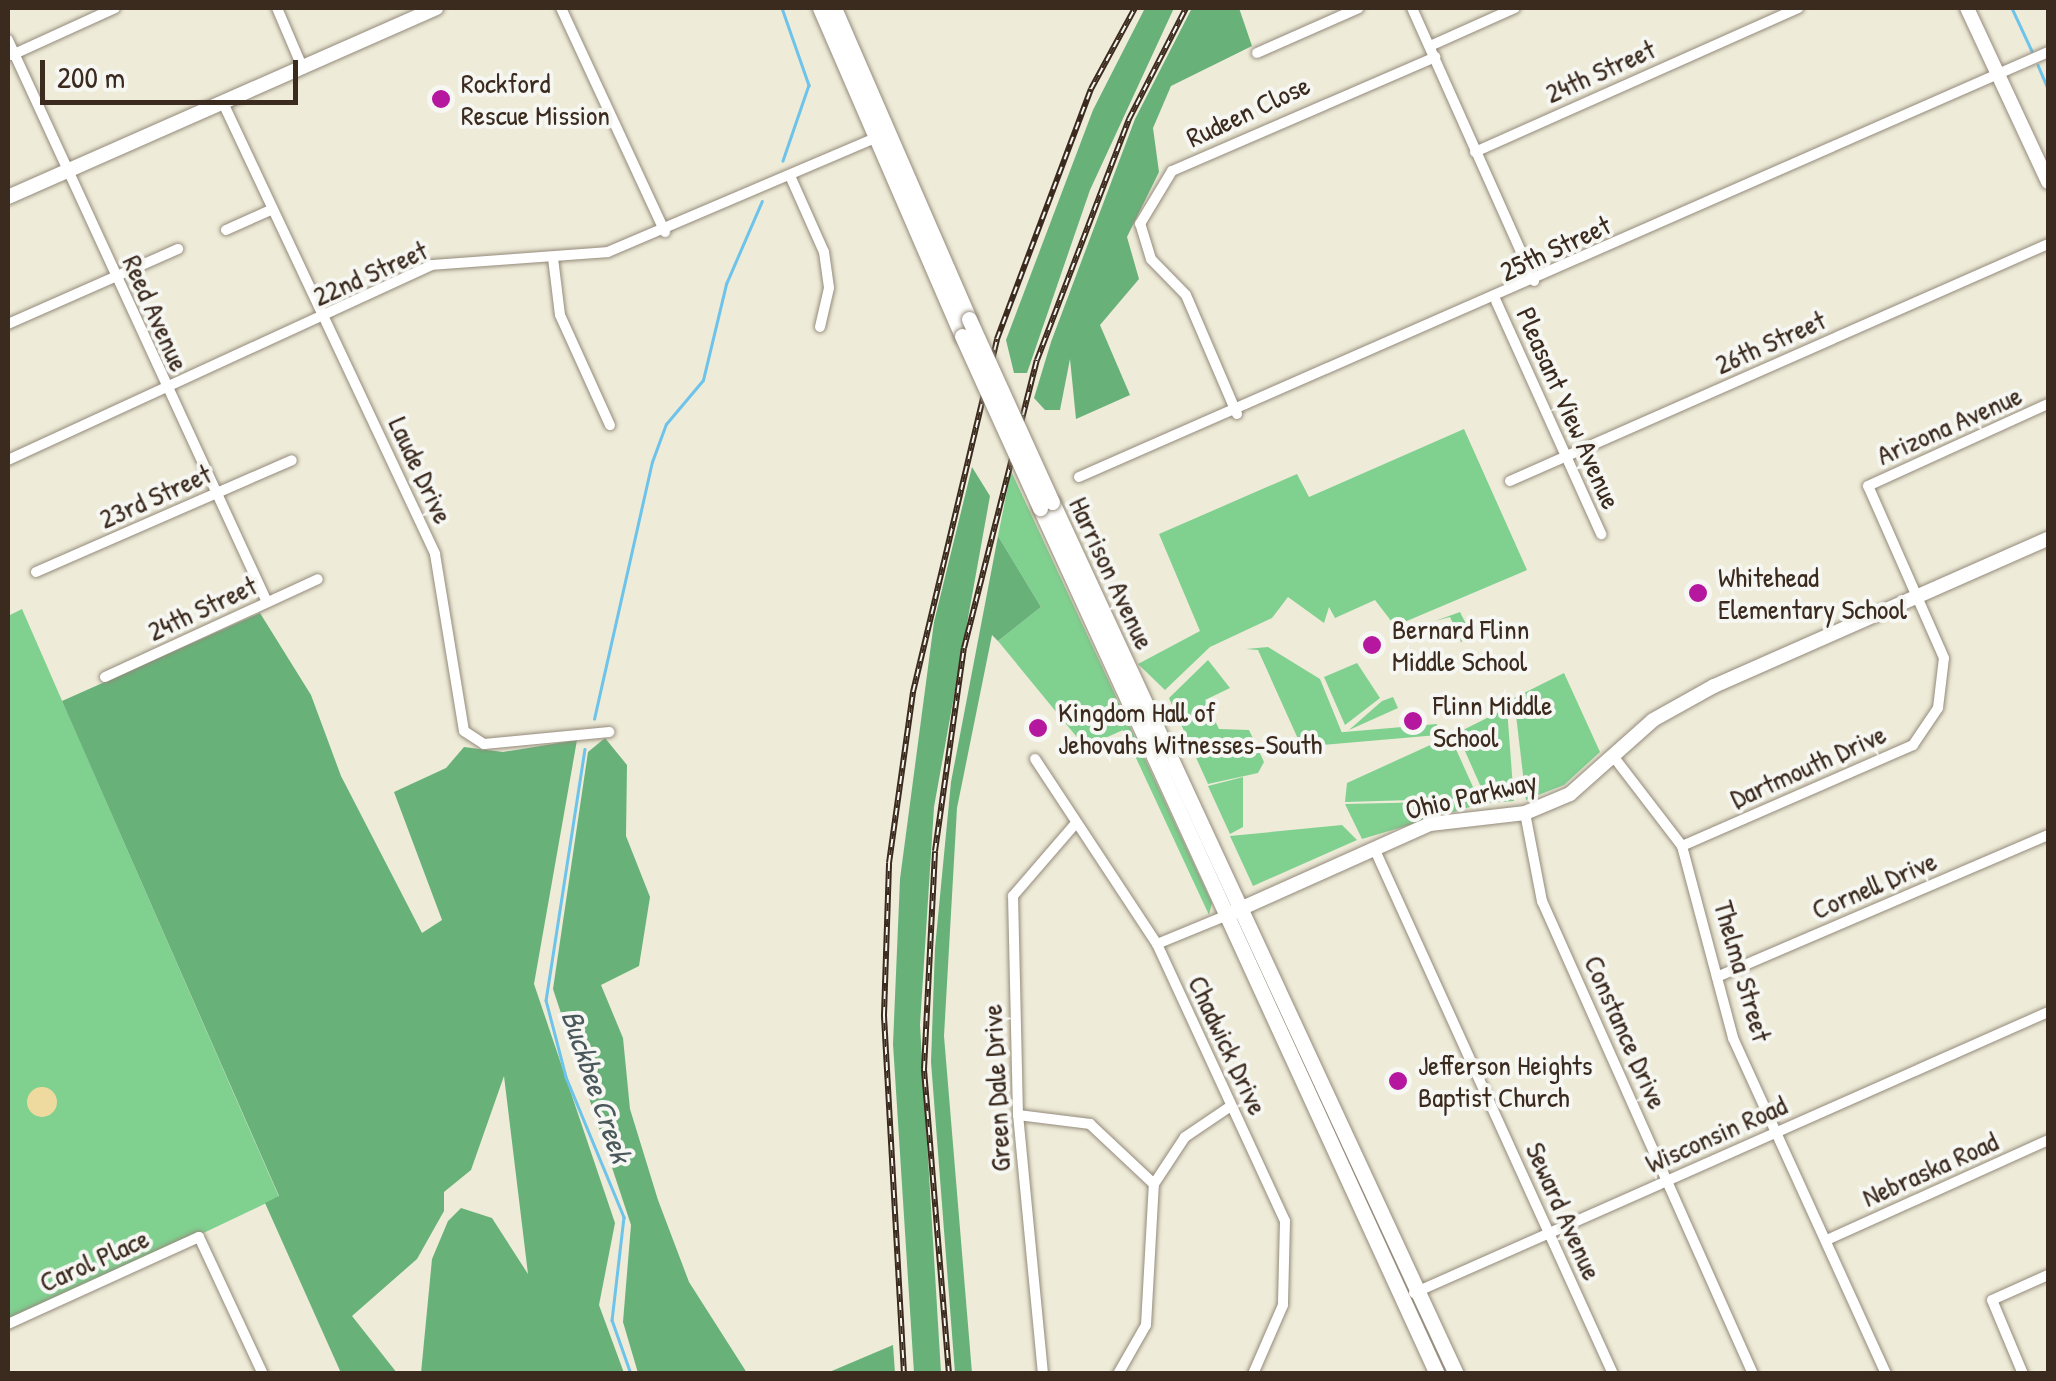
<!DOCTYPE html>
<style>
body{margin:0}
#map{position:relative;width:2056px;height:1381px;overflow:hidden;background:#eeebd8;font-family:"Patrick Hand",sans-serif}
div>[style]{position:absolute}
.green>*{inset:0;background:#80d090;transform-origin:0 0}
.forest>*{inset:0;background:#68b27a}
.sand>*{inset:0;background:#eeda9e}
.round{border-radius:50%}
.stream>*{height:2.5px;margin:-1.25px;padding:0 1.25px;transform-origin:1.25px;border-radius:1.25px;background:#6dc3ea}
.roads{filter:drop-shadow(0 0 2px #948a7b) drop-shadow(0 0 2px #948a7b)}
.street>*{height:10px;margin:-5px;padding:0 5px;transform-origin:5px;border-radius:5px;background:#fff}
.secondary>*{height:14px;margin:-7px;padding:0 7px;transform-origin:7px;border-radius:7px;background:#fff}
.primary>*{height:15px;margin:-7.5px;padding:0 7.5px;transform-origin:7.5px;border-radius:7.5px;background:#fff}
.rail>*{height:6px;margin-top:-3px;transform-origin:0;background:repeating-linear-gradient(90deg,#f6f6f2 0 8px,#3b2a1e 0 16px);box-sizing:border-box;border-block:2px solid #3b2a1e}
.bridges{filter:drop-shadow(0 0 2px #948a7b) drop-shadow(0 0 2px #948a7b)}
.primary-bridge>*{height:15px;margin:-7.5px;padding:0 7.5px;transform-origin:7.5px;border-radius:7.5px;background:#fff}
.dots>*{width:28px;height:28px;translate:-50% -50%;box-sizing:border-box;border:5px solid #f6f6f2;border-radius:50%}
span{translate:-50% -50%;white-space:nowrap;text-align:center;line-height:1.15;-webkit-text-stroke:8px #f6f6f2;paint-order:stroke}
.street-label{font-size:28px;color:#3b2a1e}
.poi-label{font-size:28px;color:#3b2a1e}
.left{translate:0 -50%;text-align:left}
.water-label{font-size:30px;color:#4a585b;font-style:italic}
.frame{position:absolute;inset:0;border:10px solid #3b2a1e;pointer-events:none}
.scale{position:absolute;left:40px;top:60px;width:258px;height:45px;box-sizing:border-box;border:5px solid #3b2a1e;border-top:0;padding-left:12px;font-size:30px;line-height:35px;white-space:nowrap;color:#3b2a1e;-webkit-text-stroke:8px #f6f6f2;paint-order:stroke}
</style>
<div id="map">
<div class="green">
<i style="clip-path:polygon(1464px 429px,1527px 570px,1395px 626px,1375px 600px,1335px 618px,1329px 607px,1324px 623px,1288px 597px,1272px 618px,1210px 647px,1165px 690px,1138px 664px,1200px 631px,1159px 534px,1297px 474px,1309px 497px)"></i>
<i style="clip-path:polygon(1011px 471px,1212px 903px,1209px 915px,1123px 730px,1085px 747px,998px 641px,1041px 607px,998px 536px)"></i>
<i style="clip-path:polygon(22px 609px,279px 1197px,8px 1326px,8px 616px)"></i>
<i style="clip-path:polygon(1460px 612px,1472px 636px,1461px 642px,1450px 617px,1435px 621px)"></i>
<i style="clip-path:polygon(1268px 647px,1320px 679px,1342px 733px,1303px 750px,1258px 650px,1246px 649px)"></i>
<i style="clip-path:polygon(1208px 660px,1230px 688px,1205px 700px,1219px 729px,1249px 730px,1264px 762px,1258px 773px,1208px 784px,1169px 698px)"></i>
<i style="clip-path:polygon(1357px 663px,1380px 698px,1345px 725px,1324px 677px)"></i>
<i style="clip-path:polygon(1564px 673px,1600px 752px,1564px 785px,1526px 800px,1514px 698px)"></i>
<i style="clip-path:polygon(1393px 697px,1398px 708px,1349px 730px,1382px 701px)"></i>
<i style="clip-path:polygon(1507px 708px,1514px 801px,1488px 803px,1457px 733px)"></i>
<i style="left:1437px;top:724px;width:11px;height:119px;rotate:85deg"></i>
<i style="clip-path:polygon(1450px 736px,1478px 798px,1345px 802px,1347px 783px)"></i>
<i style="clip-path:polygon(1243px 777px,1243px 827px,1230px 834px,1208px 786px)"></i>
<i style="clip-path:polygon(1345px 804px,1479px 801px,1480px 804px,1362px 839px)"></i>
<i style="clip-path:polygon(1342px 825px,1357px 840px,1253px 886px,1230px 836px)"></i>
</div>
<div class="forest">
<i style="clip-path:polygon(1145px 8px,1174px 8px,1090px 190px,1027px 373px,1014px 373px,1006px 340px,1093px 110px)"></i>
<i style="clip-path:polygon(1192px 8px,1239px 8px,1252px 46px,1171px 86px,1153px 128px,1159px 172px,1127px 237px,1139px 279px,1100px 325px,1130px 395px,1076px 419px,1070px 359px,1060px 410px,1045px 410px,1034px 398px,1051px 342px,1135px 119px)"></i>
<i style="clip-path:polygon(972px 467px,990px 496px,934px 807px,920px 1025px,941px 1373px,914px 1373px,893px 1044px,900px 879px,934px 622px)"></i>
<i style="clip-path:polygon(998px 536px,1041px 607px,998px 641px,992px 635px,957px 808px,944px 1036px,972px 1373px,955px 1373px,931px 1062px,935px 948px,951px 782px)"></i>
<i style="clip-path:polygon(260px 613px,311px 695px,341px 776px,422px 933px,442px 920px,394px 792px,446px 768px,464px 747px,503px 752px,577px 740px,534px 984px,615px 1223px,599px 1305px,624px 1373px,421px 1373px,432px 1259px,448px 1221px,461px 1208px,492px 1218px,528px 1274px,504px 1076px,471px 1170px,444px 1192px,444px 1211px,417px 1259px,352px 1316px,397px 1373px,341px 1373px,265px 1203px,279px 1196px,62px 701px)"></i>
<i style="clip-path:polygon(605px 738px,627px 765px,626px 836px,650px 897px,639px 966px,601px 985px,623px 1038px,630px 1109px,658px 1200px,689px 1282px,747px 1373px,638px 1373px,623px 1322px,631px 1225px,553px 989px,588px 752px)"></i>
<i style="clip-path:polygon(893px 1345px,895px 1373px,827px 1373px)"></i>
</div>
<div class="sand">
<i class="round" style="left:27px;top:1087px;width:30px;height:30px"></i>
</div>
<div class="stream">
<i style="left:782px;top:8px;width:82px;rotate:70.7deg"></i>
<i style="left:809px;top:85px;width:80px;rotate:108.9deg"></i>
<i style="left:2012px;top:8px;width:47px;rotate:65.1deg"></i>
<i style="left:2038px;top:65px;width:26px;rotate:67deg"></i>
<i style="left:594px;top:719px;width:263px;rotate:-77.3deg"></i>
<i style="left:652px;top:462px;width:40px;rotate:-69.8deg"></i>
<i style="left:666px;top:424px;width:57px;rotate:-49.9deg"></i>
<i style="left:703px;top:380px;width:99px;rotate:-76.5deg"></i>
<i style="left:726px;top:284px;width:90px;rotate:-66.6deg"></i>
<i style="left:585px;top:749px;width:254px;rotate:98.8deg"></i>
<i style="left:546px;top:1000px;width:80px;rotate:75.4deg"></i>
<i style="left:566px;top:1077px;width:152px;rotate:67.5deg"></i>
<i style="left:624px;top:1217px;width:104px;rotate:96.6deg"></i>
<i style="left:612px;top:1320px;width:57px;rotate:70.6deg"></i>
</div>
<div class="roads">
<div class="street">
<i style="left:277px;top:8px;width:66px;rotate:66.9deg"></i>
<i style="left:561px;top:8px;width:247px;rotate:65.1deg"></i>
<i style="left:1412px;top:8px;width:299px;rotate:65.9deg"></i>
<i style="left:8px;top:40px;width:619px;rotate:65.26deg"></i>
<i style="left:1430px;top:46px;width:93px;rotate:-24.1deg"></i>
<i style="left:1257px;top:53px;width:111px;rotate:-23.8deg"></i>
<i style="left:12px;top:55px;width:113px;rotate:-24.5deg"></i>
<i style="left:224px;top:105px;width:496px;rotate:64.8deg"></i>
<i style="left:435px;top:554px;width:179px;rotate:80.7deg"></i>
<i style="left:464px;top:731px;width:24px;rotate:33deg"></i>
<i style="left:484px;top:744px;width:126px;rotate:-5.5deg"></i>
<i style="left:1475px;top:152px;width:354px;rotate:-24deg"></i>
<i style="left:791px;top:178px;width:81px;rotate:66deg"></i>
<i style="left:824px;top:252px;width:36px;rotate:82deg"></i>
<i style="left:829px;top:288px;width:40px;rotate:103deg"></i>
<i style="left:226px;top:230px;width:51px;rotate:-24.1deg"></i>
<i style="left:553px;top:258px;width:57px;rotate:83deg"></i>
<i style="left:560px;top:315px;width:121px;rotate:65.6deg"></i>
<i style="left:1496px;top:301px;width:256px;rotate:65.7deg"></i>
<i style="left:8px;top:324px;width:186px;rotate:-23.8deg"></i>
<i style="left:1237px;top:414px;width:129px;rotate:-113.2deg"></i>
<i style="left:1186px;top:295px;width:50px;rotate:-134.2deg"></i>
<i style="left:1151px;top:259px;width:37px;rotate:-107deg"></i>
<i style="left:1140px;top:224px;width:62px;rotate:-58.9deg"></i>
<i style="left:1172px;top:171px;width:287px;rotate:-23.4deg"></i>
<i style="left:8px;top:460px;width:466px;rotate:-24.7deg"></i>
<i style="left:431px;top:265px;width:177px;rotate:-4.2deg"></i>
<i style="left:608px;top:252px;width:290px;rotate:-23.1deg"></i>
<i style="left:1079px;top:477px;width:1058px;rotate:-23.68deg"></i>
<i style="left:1510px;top:481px;width:588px;rotate:-23.77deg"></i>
<i style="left:36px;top:572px;width:279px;rotate:-23.6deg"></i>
<i style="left:105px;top:677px;width:234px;rotate:-24.7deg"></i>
<i style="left:1613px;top:756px;width:113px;rotate:52.5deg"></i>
<i style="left:1682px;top:846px;width:199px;rotate:75.1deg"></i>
<i style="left:1733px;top:1038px;width:369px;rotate:65.5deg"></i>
<i style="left:1035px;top:759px;width:222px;rotate:56.6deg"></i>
<i style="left:1157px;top:944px;width:305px;rotate:65.2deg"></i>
<i style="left:1285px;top:1221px;width:84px;rotate:91.4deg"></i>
<i style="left:1283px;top:1305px;width:75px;rotate:113.5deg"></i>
<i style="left:1525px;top:813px;width:90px;rotate:79.1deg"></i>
<i style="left:1542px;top:901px;width:518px;rotate:65.96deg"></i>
<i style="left:1682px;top:846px;width:252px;rotate:-23.6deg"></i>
<i style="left:1913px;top:745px;width:45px;rotate:-56deg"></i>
<i style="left:1938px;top:708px;width:50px;rotate:-83.2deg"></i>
<i style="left:1944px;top:658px;width:188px;rotate:-113.8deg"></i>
<i style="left:1868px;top:486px;width:198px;rotate:-24.5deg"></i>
<i style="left:1374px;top:848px;width:578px;rotate:65.56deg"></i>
<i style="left:1157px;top:944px;width:74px;rotate:-22.4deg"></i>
<i style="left:1717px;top:977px;width:360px;rotate:-23.2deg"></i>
<i style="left:1018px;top:1115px;width:73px;rotate:7.1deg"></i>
<i style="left:1090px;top:1124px;width:88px;rotate:43.2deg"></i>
<i style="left:1829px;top:1239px;width:240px;rotate:-24.3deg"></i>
<i style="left:1414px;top:1293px;width:693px;rotate:-23.9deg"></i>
<i style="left:8px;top:1324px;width:210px;rotate:-24.5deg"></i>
<i style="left:199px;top:1237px;width:151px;rotate:65deg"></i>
<i style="left:1043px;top:1374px;width:260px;rotate:-95.5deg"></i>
<i style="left:1018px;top:1115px;width:219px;rotate:-91.3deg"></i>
<i style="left:1013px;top:896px;width:96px;rotate:-49.2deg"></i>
<i style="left:1118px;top:1374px;width:56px;rotate:-60.3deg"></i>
<i style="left:1146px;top:1325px;width:141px;rotate:-86.8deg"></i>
<i style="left:1154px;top:1184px;width:56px;rotate:-56.6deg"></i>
<i style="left:1185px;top:1137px;width:55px;rotate:-34deg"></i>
<i style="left:2023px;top:1374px;width:80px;rotate:-112.7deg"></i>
<i style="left:1992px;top:1300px;width:61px;rotate:-24.1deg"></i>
</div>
<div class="secondary">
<i style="left:1967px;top:8px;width:192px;rotate:65deg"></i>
<i style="left:8px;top:197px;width:468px;rotate:-23.8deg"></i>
<i style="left:1231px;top:913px;width:218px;rotate:-24.1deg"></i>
<i style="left:1430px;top:824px;width:96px;rotate:-6.6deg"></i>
<i style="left:1525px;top:813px;width:49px;rotate:-22.9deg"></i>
<i style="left:1570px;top:794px;width:111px;rotate:-41.7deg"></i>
<i style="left:1653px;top:720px;width:70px;rotate:-29.1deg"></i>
<i style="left:1714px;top:686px;width:365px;rotate:-23.8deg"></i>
</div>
<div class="primary">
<i style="left:820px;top:8px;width:357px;rotate:66.6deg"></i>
<i style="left:834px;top:8px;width:339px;rotate:66.5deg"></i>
<i style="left:1052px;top:502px;width:961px;rotate:65.14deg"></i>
<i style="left:1040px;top:508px;width:953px;rotate:65.37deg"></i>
</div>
</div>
<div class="rail">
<i style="left:904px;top:1374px;width:360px;rotate:-93.2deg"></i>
<i style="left:884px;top:1015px;width:152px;rotate:-88.1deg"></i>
<i style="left:889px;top:863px;width:173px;rotate:-82deg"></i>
<i style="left:913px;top:692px;width:363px;rotate:-76.6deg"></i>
<i style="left:997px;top:339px;width:267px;rotate:-69.4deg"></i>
<i style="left:1091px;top:89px;width:92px;rotate:-61.5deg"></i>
<i style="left:949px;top:1374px;width:306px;rotate:-94.7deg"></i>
<i style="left:924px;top:1069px;width:218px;rotate:-87.1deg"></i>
<i style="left:935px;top:851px;width:205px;rotate:-81.9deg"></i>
<i style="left:964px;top:648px;width:297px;rotate:-75.8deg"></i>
<i style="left:1037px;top:360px;width:258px;rotate:-69.1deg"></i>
<i style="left:1129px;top:119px;width:125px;rotate:-62.8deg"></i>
</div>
<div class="bridges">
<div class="primary-bridge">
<i style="left:969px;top:319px;width:201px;rotate:65.6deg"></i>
<i style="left:962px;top:336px;width:189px;rotate:65.6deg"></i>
</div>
</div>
<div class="dots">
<i style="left:441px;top:99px;background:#b5179e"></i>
<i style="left:1698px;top:593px;background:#b5179e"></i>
<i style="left:1372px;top:645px;background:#b5179e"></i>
<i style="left:1413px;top:721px;background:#b5179e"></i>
<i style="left:1038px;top:728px;background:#b5179e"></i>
<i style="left:1398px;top:1081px;background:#b5179e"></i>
</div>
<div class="street-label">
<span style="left:1600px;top:71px;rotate:-24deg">24th Street</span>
<span style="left:1248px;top:111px;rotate:-25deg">Rudeen Close</span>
<span style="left:1555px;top:248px;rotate:-25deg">25th Street</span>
<span style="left:370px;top:273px;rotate:-24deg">22nd Street</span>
<span style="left:156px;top:313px;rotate:66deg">Reed Avenue</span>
<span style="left:1770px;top:342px;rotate:-24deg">26th Street</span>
<span style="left:1569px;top:408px;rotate:66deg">Pleasant View Avenue</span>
<span style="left:1949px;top:425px;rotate:-24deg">Arizona Avenue</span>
<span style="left:421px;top:470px;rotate:65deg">Laude Drive</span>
<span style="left:155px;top:496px;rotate:-24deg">23rd Street</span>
<span style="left:1112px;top:573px;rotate:65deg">Harrison Avenue</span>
<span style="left:202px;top:608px;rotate:-25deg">24th Street</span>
<span style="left:1808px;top:766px;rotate:-24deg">Dartmouth Drive</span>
<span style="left:1471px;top:795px;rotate:-13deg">Ohio Parkway</span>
<span style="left:1874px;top:885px;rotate:-23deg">Cornell Drive</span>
<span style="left:1743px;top:971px;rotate:74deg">Thelma Street</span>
<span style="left:1626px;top:1032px;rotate:66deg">Constance Drive</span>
<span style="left:1228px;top:1045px;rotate:65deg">Chadwick Drive</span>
<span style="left:996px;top:1088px;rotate:-93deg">Green Dale Drive</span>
<span style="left:1716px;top:1134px;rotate:-24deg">Wisconsin Road</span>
<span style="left:1930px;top:1169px;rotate:-24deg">Nebraska Road</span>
<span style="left:1564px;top:1211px;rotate:66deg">Seward Avenue</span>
<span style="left:94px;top:1260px;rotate:-24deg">Carol Place</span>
</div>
<div class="poi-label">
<span class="left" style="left:461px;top:99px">Rockford<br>Rescue Mission</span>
<span class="left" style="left:1718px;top:593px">Whitehead<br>Elementary School</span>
<span class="left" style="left:1392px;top:645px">Bernard Flinn<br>Middle School</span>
<span class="left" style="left:1433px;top:721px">Flinn Middle<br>School</span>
<span class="left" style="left:1058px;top:728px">Kingdom Hall of<br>Jehovahs Witnesses-South</span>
<span class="left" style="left:1418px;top:1081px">Jefferson Heights<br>Baptist Church</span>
</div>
<div class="water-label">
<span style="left:597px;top:1086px;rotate:71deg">Buckbee Creek</span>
</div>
<div class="frame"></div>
<div class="scale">200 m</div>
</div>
